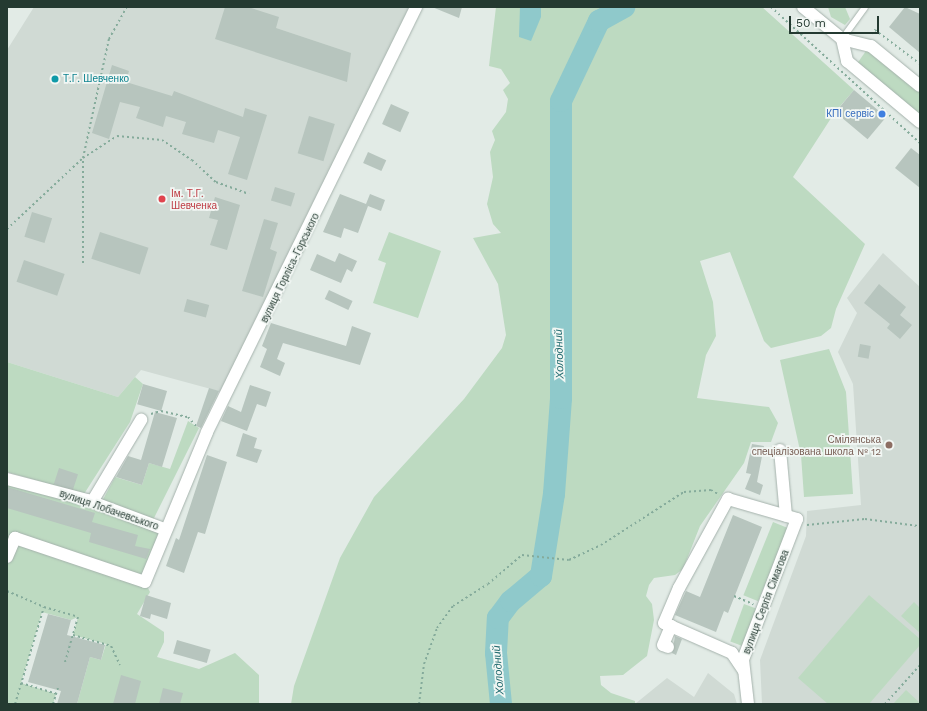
<!DOCTYPE html>
<meta charset="utf-8">
<style>
body{margin:0}
#map{position:relative;width:927px;height:711px;overflow:hidden;background:#e2ebe6;font-family:"Work Sans",sans-serif}
div>[style]{position:absolute}
.built>*{inset:0;background:#d0dad4}
.green>*{inset:0;background:#bddac1;transform-origin:0 0}
.water>*{inset:0;background:#8fc9cb}
.river>*{height:22px;margin:-11px;padding:0 11px;transform-origin:11px;border-radius:11px;background:#8fc9cb}
.building>*{inset:0;background:#b7c5be;transform-origin:0 0}
.path>*{height:2px;margin-top:-1px;transform-origin:0;background:repeating-linear-gradient(90deg,#85ab9b 0 2px,transparent 0 5px)}
.roads{filter:drop-shadow(0 0 1px #a5b2ac) drop-shadow(0 0 1px #a5b2ac)}
.service>*{height:6px;margin:-3px;padding:0 3px;transform-origin:3px;border-radius:3px;background:#fff}
.minor>*{height:12px;margin:-6px;padding:0 6px;transform-origin:6px;border-radius:6px;background:#fff}
.secondary>*{height:12px;margin:-6px;padding:0 6px;transform-origin:6px;border-radius:6px;background:#fff}
.dots>*{width:11px;height:11px;translate:-50% -50%;box-sizing:border-box;border:2px solid #f2f7f4;border-radius:50%}
span{translate:-50% -50%;white-space:nowrap;text-align:center;line-height:1.15;-webkit-text-stroke:3.5px #f2f7f4;paint-order:stroke}
.culture-label{font-size:10px;color:#0d838f}
.left{translate:0 -50%;text-align:left}
.shop-label{font-size:10px;color:#366cbe}
.right{translate:-100% -50%;text-align:right}
.health-label{font-size:10px;color:#be3a42}
.street-label{font-size:10px;color:#243a31}
.education-label{font-size:10px;color:#785e54}
.water-label{font-size:11px;color:#246c70;font-style:italic}
.frame{position:absolute;inset:0;border:8px solid #243a31;pointer-events:none}
.scale{position:absolute;left:789px;top:16px;width:90px;height:18px;box-sizing:border-box;border:2px solid #243a31;border-top:0;padding-left:5px;font-size:12px;line-height:14px;white-space:nowrap;color:#243a31;-webkit-text-stroke:3px #f2f7f4;paint-order:stroke}
</style>
<div id="map">
<div class="built">
<i style="clip-path:polygon(34px 7px,413px 7px,222px 392px,141px 370px,118px 397px,7px 362px,7px 50px)"></i>
<i style="clip-path:polygon(883px 253px,920px 287px,920px 704px,762px 704px,760px 660px,806px 536px,807px 511px,861px 505px,853px 384px,838px 352px,857px 313px,847px 298px)"></i>
<i style="clip-path:polygon(708px 673px,734px 694px,737px 704px,635px 704px,667px 678px,694px 697px)"></i>
</div>
<div class="green">
<i style="clip-path:polygon(496px 7px,762px 7px,854px 90px,835px 112px,793px 177px,865px 244px,836px 309px,831px 328px,821px 336px,771px 348px,764px 341px,730px 252px,700px 261px,713px 302px,716px 336px,706px 355px,697px 398px,769px 407px,778px 423px,771px 442px,751px 442px,744px 463px,700px 526px,683px 569px,675px 575px,654px 578px,649px 585px,646px 596px,652px 604px,654px 620px,647px 656px,623px 675px,600px 676px,601px 685px,611px 693px,635px 701px,635px 704px,291px 704px,294px 686px,340px 558px,374px 497px,464px 399px,502px 348px,506px 335px,498px 284px,473px 238px,501px 233px,493px 224px,487px 204px,493px 177px,490px 152px,495px 140px,492px 131px,506px 112px,508px 99px,503px 90px,510px 83px,501px 69px,489px 66px)"></i>
<i style="clip-path:polygon(828px 7px,845px 7px,850px 19px,845px 25px,831px 17px)"></i>
<i style="clip-path:polygon(868px 48px,920px 92px,920px 122px,854px 68px)"></i>
<i style="clip-path:polygon(389px 232px,441px 251px,418px 318px,373px 303px,386px 263px,378px 260px)"></i>
<i style="clip-path:polygon(829px 349px,846px 392px,853px 494px,804px 497px,801px 455px,780px 360px)"></i>
<i style="clip-path:polygon(7px 362px,118px 397px,135px 377px,143px 384px,130px 422px,84px 494px,7px 472px)"></i>
<i style="clip-path:polygon(188px 421px,199px 428px,151px 524px,164px 529px,145px 582px,150px 592px,137px 614px,164px 632px,164px 642px,157px 657px,199px 669px,235px 653px,259px 675px,259px 704px,77px 704px,90px 657px,101px 660px,106px 644px,73px 635px,78px 617px,71px 620px,42px 612px,21px 683px,56px 694px,53px 704px,7px 704px,7px 565px,14px 551px,7px 549px,7px 479px,100px 505px,115px 477px,142px 485px,149px 463px,170px 469px)"></i>
<i style="left:773px;top:522px;width:16px;height:79px;rotate:22deg"></i>
<i style="clip-path:polygon(869px 595px,920px 639px,920px 645px,869px 704px,828px 704px,798px 678px)"></i>
<i style="clip-path:polygon(914px 602px,920px 608px,920px 633px,901px 616px)"></i>
<i style="left:744px;top:604px;width:15px;height:40px;rotate:20deg"></i>
<i style="clip-path:polygon(906px 690px,920px 703px,920px 704px,893px 704px)"></i>
</div>
<div class="water">
<i style="clip-path:polygon(520px 7px,541px 7px,541px 17px,531px 41px,519px 37px)"></i>
</div>
<div class="river">
<i style="left:501px;top:704px;width:51px;rotate:-95.6deg"></i>
<i style="left:496px;top:653px;width:35px;rotate:-87deg"></i>
<i style="left:498px;top:618px;width:21px;rotate:-53deg"></i>
<i style="left:511px;top:601px;width:39px;rotate:-40deg"></i>
<i style="left:541px;top:576px;width:83px;rotate:-81deg"></i>
<i style="left:554px;top:494px;width:96px;rotate:-85.8deg"></i>
<i style="left:561px;top:398px;width:297px;rotate:-90deg"></i>
<i style="left:561px;top:101px;width:89px;rotate:-64.6deg"></i>
<i style="left:599px;top:21px;width:29px;rotate:-29deg"></i>
</div>
<div class="building">
<i style="clip-path:polygon(225px 7px,248px 7px,279px 17px,276px 28px,351px 53px,347px 82px,215px 39px)"></i>
<i style="clip-path:polygon(432px 7px,462px 7px,459px 18px)"></i>
<i style="clip-path:polygon(905px 7px,920px 14px,920px 53px,889px 27px)"></i>
<i style="clip-path:polygon(112px 65px,129px 71px,126px 82px,172px 96px,174px 91px,243px 117px,245px 108px,267px 115px,247px 180px,228px 174px,240px 137px,218px 130px,214px 143px,182px 134px,186px 122px,166px 116px,163px 127px,136px 118px,140px 107px,120px 102px,109px 139px,92px 133px)"></i>
<i style="left:854px;top:90px;width:42px;height:29px;rotate:40deg"></i>
<i style="left:391px;top:104px;width:20px;height:22px;rotate:24deg"></i>
<i style="left:309px;top:116px;width:27px;height:39px;rotate:17deg"></i>
<i style="clip-path:polygon(911px 148px,920px 155px,920px 188px,895px 168px)"></i>
<i style="left:368px;top:152px;width:20px;height:12px;rotate:24deg"></i>
<i style="left:275px;top:187px;width:21px;height:14px;rotate:17deg"></i>
<i style="clip-path:polygon(340px 194px,366px 204px,370px 194px,385px 200px,381px 211px,368px 206px,358px 233px,344px 228px,341px 238px,323px 232px)"></i>
<i style="clip-path:polygon(215px 197px,240px 205px,227px 250px,210px 245px,218px 220px,209px 218px)"></i>
<i style="left:32px;top:212px;width:21px;height:26px;rotate:17deg"></i>
<i style="clip-path:polygon(264px 219px,278px 223px,270px 249px,277px 252px,263px 297px,242px 291px)"></i>
<i style="left:100px;top:232px;width:51px;height:28px;rotate:18deg"></i>
<i style="clip-path:polygon(339px 253px,357px 261px,352px 272px,347px 269px,341px 283px,310px 270px,317px 254px,335px 262px)"></i>
<i style="left:24px;top:260px;width:43px;height:23px;rotate:19deg"></i>
<i style="clip-path:polygon(879px 284px,906px 307px,900px 315px,912px 325px,900px 339px,887px 328px,890px 324px,864px 303px)"></i>
<i style="left:329px;top:290px;width:26px;height:10px;rotate:25deg"></i>
<i style="left:187px;top:299px;width:23px;height:13px;rotate:15deg"></i>
<i style="clip-path:polygon(271px 323px,346px 346px,352px 326px,371px 333px,360px 365px,283px 343px,277px 359px,285px 363px,280px 376px,260px 367px,267px 349px,262px 346px)"></i>
<i style="left:860px;top:344px;width:11px;height:13px;rotate:10deg"></i>
<i style="left:143px;top:384px;width:25px;height:21px;rotate:16deg"></i>
<i style="clip-path:polygon(250px 385px,271px 392px,266px 407px,257px 404px,247px 431px,221px 421px,228px 406px,241px 412px)"></i>
<i style="clip-path:polygon(209px 388px,219px 391px,201px 428px,196px 426px)"></i>
<i style="clip-path:polygon(155px 412px,177px 418px,162px 467px,149px 463px,142px 485px,116px 477px,128px 456px,141px 460px)"></i>
<i style="clip-path:polygon(243px 433px,257px 438px,254px 448px,262px 450px,257px 463px,236px 456px)"></i>
<i style="clip-path:polygon(752px 444px,764px 446px,757px 482px,763px 485px,760px 495px,745px 489px,751px 474px,746px 473px)"></i>
<i style="clip-path:polygon(207px 455px,227px 462px,205px 534px,198px 532px,184px 573px,166px 566px,176px 538px,179px 540px)"></i>
<i style="left:59px;top:468px;width:20px;height:17px;rotate:18deg"></i>
<i style="clip-path:polygon(7px 487px,95px 513px,92px 522px,138px 535px,135px 546px,150px 549px,146px 559px,89px 542px,91px 533px,7px 508px)"></i>
<i style="clip-path:polygon(733px 515px,762px 527px,728px 613px,724px 611px,716px 632px,675px 615px,686px 591px,700px 597px)"></i>
<i style="clip-path:polygon(146px 595px,171px 603px,167px 619px,151px 614px,150px 619px,140px 616px)"></i>
<i style="clip-path:polygon(48px 614px,71px 620px,67px 635px,105px 645px,101px 660px,90px 657px,77px 704px,57px 704px,61px 691px,28px 682px)"></i>
<i style="clip-path:polygon(675px 636px,682px 639px,676px 655px,672px 653px)"></i>
<i style="left:177px;top:640px;width:35px;height:14px;rotate:16deg"></i>
<i style="clip-path:polygon(121px 675px,141px 681px,135px 704px,113px 704px)"></i>
<i style="clip-path:polygon(163px 688px,183px 693px,180px 704px,159px 704px)"></i>
</div>
<div class="path">
<i style="left:771px;top:7px;width:202px;rotate:42.4deg"></i>
<i style="left:871px;top:34px;width:6px;rotate:-45deg"></i>
<i style="left:875px;top:30px;width:56px;rotate:37.1deg"></i>
<i style="left:7px;top:229px;width:104px;rotate:-43.1deg"></i>
<i style="left:83px;top:158px;width:122px;rotate:-77.7deg"></i>
<i style="left:109px;top:39px;width:37px;rotate:-61deg"></i>
<i style="left:83px;top:263px;width:105px;rotate:-90deg"></i>
<i style="left:83px;top:158px;width:40px;rotate:-32.9deg"></i>
<i style="left:117px;top:136px;width:45px;rotate:5.1deg"></i>
<i style="left:162px;top:140px;width:36px;rotate:34deg"></i>
<i style="left:192px;top:160px;width:33px;rotate:43deg"></i>
<i style="left:216px;top:182px;width:35px;rotate:20deg"></i>
<i style="left:151px;top:414px;width:10px;rotate:-17deg"></i>
<i style="left:161px;top:411px;width:28px;rotate:13deg"></i>
<i style="left:188px;top:417px;width:13px;rotate:48deg"></i>
<i style="left:807px;top:525px;width:58px;rotate:-5.9deg"></i>
<i style="left:865px;top:519px;width:54px;rotate:7.4deg"></i>
<i style="left:7px;top:591px;width:40px;rotate:23.4deg"></i>
<i style="left:734px;top:596px;width:21px;rotate:23deg"></i>
<i style="left:73px;top:635px;width:40px;rotate:16deg"></i>
<i style="left:111px;top:646px;width:21px;rotate:65deg"></i>
<i style="left:21px;top:683px;width:37px;rotate:17deg"></i>
<i style="left:15px;top:704px;width:101px;rotate:-73.4deg"></i>
<i style="left:44px;top:607px;width:35px;rotate:16deg"></i>
<i style="left:78px;top:617px;width:47px;rotate:106.1deg"></i>
<i style="left:53px;top:704px;width:17px;rotate:-73deg"></i>
<i style="left:419px;top:704px;width:40px;rotate:-82.9deg"></i>
<i style="left:424px;top:664px;width:38px;rotate:-70deg"></i>
<i style="left:437px;top:628px;width:27px;rotate:-54deg"></i>
<i style="left:453px;top:606px;width:41px;rotate:-32.2deg"></i>
<i style="left:488px;top:584px;width:45px;rotate:-40.5deg"></i>
<i style="left:522px;top:555px;width:47px;rotate:6.1deg"></i>
<i style="left:569px;top:560px;width:35px;rotate:-25deg"></i>
<i style="left:601px;top:545px;width:98px;rotate:-32.6deg"></i>
<i style="left:684px;top:492px;width:27px;rotate:-4deg"></i>
<i style="left:711px;top:490px;width:8px;rotate:30deg"></i>
<i style="left:885px;top:704px;width:52px;rotate:-48.1deg"></i>
</div>
<div class="roads">
<div class="service">
<i style="left:842px;top:39px;width:39px;rotate:-54deg"></i>
</div>
<div class="minor">
<i style="left:780px;top:450px;width:66px;rotate:84.8deg"></i>
<i style="left:7px;top:479px;width:83px;rotate:14.7deg"></i>
<i style="left:87px;top:500px;width:82px;rotate:20.6deg"></i>
<i style="left:92px;top:502px;width:96px;rotate:-59.1deg"></i>
<i style="left:7px;top:557px;width:21px;rotate:-67deg"></i>
<i style="left:15px;top:538px;width:137px;rotate:18.7deg"></i>
<i style="left:145px;top:582px;width:162px;rotate:-67.5deg"></i>
<i style="left:207px;top:432px;width:474px;rotate:-63.8deg"></i>
<i style="left:668px;top:647px;width:5px;rotate:-158deg"></i>
<i style="left:663px;top:645px;width:21px;rotate:-67deg"></i>
<i style="left:744px;top:671px;width:22px;rotate:-124deg"></i>
<i style="left:732px;top:653px;width:74px;rotate:-156.2deg"></i>
<i style="left:664px;top:623px;width:38px;rotate:-67deg"></i>
<i style="left:679px;top:588px;width:102px;rotate:-61.2deg"></i>
<i style="left:728px;top:499px;width:72px;rotate:16.2deg"></i>
<i style="left:797px;top:519px;width:151px;rotate:111deg"></i>
<i style="left:743px;top:660px;width:44px;rotate:83.5deg"></i>
</div>
<div class="secondary">
<i style="left:803px;top:7px;width:50px;rotate:39.4deg"></i>
<i style="left:842px;top:39px;width:30px;rotate:14deg"></i>
<i style="left:871px;top:46px;width:63px;rotate:39.2deg"></i>
<i style="left:842px;top:39px;width:23px;rotate:77deg"></i>
<i style="left:847px;top:61px;width:95px;rotate:39.9deg"></i>
</div>
</div>
<div class="dots">
<i style="left:55px;top:79px;background:#0f9aa8"></i>
<i style="left:882px;top:114px;background:#3f7fe0"></i>
<i style="left:162px;top:199px;background:#e0444e"></i>
<i style="left:889px;top:445px;background:#8d6e63"></i>
</div>
<div class="culture-label">
<span class="left" style="left:63px;top:79px">Т.Г. Шевченко</span>
</div>
<div class="shop-label">
<span class="right" style="left:874px;top:114px">КПІ сервіс</span>
</div>
<div class="health-label">
<span class="left" style="left:171px;top:199px">Ім. Т.Г.<br>Шевченка</span>
</div>
<div class="street-label">
<span style="left:290px;top:268px;rotate:-64deg">вулиця Горліса-Горського</span>
<span style="left:109px;top:510px;rotate:19deg">вулиця Лобачевського</span>
<span style="left:766px;top:602px;rotate:-69deg">вулиця Сергія Сімагова</span>
</div>
<div class="education-label">
<span class="right" style="left:881px;top:445px">Смілянська<br>спеціалізована школа № 12</span>
</div>
<div class="water-label">
<span style="left:560px;top:354px;rotate:-92deg">Холодний</span>
<span style="left:499px;top:670px;rotate:-94deg">Холодний</span>
</div>
<div class="frame"></div>
<div class="scale">50 m</div>
</div>
